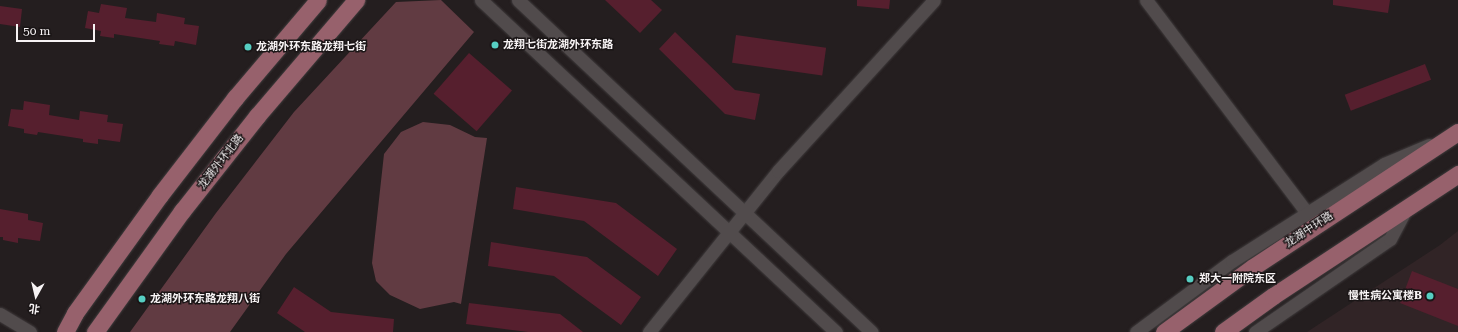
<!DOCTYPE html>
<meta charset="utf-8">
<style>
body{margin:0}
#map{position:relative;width:1458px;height:332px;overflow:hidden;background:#241e1f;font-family:"Roboto Serif","Noto Sans SC",serif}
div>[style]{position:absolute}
.built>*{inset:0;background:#312426}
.green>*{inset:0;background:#613b42}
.building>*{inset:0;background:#561f2e;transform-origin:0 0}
.roads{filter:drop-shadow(0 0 1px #403c3d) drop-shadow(0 0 1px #403c3d)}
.minor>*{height:13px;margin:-6.5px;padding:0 6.5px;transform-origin:6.5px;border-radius:6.5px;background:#514b4c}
.major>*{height:17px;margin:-8.5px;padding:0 8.5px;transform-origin:8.5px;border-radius:8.5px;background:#97616c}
.dots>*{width:11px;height:11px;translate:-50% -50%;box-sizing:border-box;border:2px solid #1a1516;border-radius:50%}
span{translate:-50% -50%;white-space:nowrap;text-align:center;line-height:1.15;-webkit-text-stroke:3px #1a1516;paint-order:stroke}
.poi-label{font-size:11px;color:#f7f3f4;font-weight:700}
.left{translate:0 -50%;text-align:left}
.right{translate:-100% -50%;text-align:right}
.street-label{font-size:11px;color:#f7f3f4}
.north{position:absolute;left:16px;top:276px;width:40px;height:40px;-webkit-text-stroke:3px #1a1516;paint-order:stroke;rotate:188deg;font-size:11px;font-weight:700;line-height:16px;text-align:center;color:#f7f3f4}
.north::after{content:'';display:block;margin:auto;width:14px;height:18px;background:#f7f3f4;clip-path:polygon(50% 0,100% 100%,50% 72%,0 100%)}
.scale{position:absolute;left:16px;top:24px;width:79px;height:18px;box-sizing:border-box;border:2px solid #f7f3f4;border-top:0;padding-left:5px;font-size:12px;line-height:14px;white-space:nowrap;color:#f7f3f4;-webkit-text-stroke:3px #1a1516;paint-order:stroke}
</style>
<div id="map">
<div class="built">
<i style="clip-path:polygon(1458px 231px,1458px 332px,1307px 332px,1440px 245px)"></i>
</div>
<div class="green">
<i style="clip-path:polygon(441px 0,474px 32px,286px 254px,230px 332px,130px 332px,216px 213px,294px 112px,396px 2px)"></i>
<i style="clip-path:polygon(423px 122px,450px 125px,475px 137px,487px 138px,461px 304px,454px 302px,420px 309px,390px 295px,376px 281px,372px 263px,384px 154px,401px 132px)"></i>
</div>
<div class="building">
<i style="clip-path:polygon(605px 0,651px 0,662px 10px,640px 33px)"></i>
<i style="clip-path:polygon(857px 0,890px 0,889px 9px,857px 6px)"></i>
<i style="clip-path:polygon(1333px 0,1390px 0,1388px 13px,1333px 5px)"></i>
<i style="clip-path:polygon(101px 4px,127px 8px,125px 18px,156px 22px,157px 13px,185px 18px,184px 24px,199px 26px,196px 45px,175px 41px,174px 46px,159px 44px,160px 41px,114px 34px,114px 38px,100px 36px,101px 31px,85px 28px,88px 11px,99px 13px)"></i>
<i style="clip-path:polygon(0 6px,22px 9px,20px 27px,0 24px)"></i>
<i style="clip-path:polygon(675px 32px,735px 90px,760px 94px,755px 120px,725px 114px,659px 49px)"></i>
<i style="left:736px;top:35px;width:91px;height:28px;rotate:8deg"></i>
<i style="left:469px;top:53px;width:57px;height:54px;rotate:41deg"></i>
<i style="left:1425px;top:64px;width:17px;height:86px;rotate:69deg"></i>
<i style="clip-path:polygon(24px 101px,50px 105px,49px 115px,79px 120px,80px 111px,108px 115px,107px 122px,123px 124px,120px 142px,98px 139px,98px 144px,83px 142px,83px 139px,38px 132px,37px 135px,24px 133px,24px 129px,8px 126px,11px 109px,23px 110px)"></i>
<i style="clip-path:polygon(516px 187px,616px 203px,677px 249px,658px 276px,584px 221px,513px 209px)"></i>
<i style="clip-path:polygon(0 209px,28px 214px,28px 220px,43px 223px,40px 241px,18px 238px,18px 243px,3px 240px,3px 237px,0 237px)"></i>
<i style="clip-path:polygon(491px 242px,587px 257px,641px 297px,621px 325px,554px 276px,488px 266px)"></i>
<i style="clip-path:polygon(1412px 271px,1458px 289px,1458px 326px,1400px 303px)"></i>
<i style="clip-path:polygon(294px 287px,331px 312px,394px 319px,393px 332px,305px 332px,277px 313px)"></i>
<i style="clip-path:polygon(469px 303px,560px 314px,583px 332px,528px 332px,466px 324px)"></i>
</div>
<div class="roads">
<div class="minor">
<i style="left:481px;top:0;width:486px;rotate:43.1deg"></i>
<i style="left:518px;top:0;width:485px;rotate:43.2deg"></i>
<i style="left:1146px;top:0;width:267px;rotate:52.9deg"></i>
<i style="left:0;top:314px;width:35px;rotate:31deg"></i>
<i style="left:649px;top:332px;width:206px;rotate:-51.3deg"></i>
<i style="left:778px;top:171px;width:231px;rotate:-47.6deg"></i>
<i style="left:1136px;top:332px;width:119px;rotate:-36.5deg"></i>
<i style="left:1232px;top:261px;width:180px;rotate:-32.5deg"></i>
<i style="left:1384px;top:164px;width:49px;rotate:-22.9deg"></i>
<i style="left:1255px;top:332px;width:164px;rotate:-34.6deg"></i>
<i style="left:1390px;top:239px;width:34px;rotate:-62deg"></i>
</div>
<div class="major">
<i style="left:65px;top:332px;width:21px;rotate:-62deg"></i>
<i style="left:75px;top:313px;width:145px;rotate:-54.2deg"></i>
<i style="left:160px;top:195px;width:123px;rotate:-52.3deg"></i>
<i style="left:235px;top:98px;width:128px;rotate:-49.7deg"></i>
<i style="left:95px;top:332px;width:149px;rotate:-54.3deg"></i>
<i style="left:182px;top:211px;width:121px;rotate:-51.7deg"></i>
<i style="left:257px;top:116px;width:153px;rotate:-49.5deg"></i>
<i style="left:1164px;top:332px;width:110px;rotate:-36.1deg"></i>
<i style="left:1253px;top:267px;width:245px;rotate:-33.4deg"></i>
<i style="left:1223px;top:332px;width:62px;rotate:-35.8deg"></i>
<i style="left:1273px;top:296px;width:222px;rotate:-33.4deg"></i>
</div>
</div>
<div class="dots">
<i style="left:495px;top:45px;background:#56cec2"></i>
<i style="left:248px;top:47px;background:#56cec2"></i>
<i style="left:1190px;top:279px;background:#56cec2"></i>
<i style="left:1430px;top:296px;background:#56cec2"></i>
<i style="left:142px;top:299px;background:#56cec2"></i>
</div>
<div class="poi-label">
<span class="left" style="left:503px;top:45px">龙翔七街龙湖外环东路</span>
<span class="left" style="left:256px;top:47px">龙湖外环东路龙翔七街</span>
<span class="left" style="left:1199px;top:279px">郑大一附院东区</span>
<span class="right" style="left:1422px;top:296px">慢性病公寓楼B</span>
<span class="left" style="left:150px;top:299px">龙湖外环东路龙翔八街</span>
</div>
<div class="street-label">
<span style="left:221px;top:162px;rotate:-52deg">龙湖外环北路</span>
<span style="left:1309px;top:230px;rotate:-33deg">龙湖中环路</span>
</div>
<div class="north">北</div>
<div class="scale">50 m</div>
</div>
